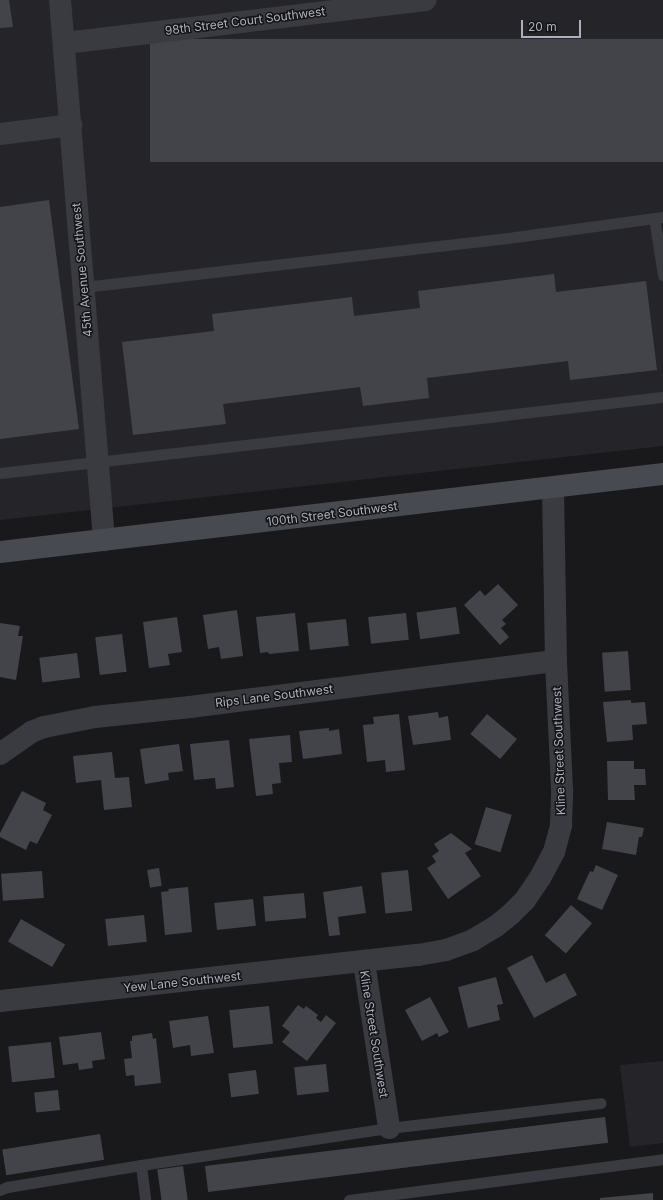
<!DOCTYPE html>
<style>
body{margin:0}
#map{position:relative;width:663px;height:1200px;overflow:hidden;background:#19191c;font-family:Inter,sans-serif}
div>[style]{position:absolute}
.built>*{inset:0;background:#252529}
.building>*{inset:0;background:#434449;transform-origin:0 0}
.service>*{height:11px;margin:-5.5px;padding:0 5.5px;transform-origin:5.5px;border-radius:5.5px;background:#3a3b41}
.minor>*{height:22px;margin:-11px;padding:0 11px;transform-origin:11px;border-radius:11px;background:#3a3b41}
.secondary>*{height:22px;margin:-11px;padding:0 11px;transform-origin:11px;border-radius:11px;background:#484a51}
span{translate:-50% -50%;white-space:nowrap;text-align:center;line-height:1.15;-webkit-text-stroke:3px #141417;paint-order:stroke}
.street-label{font-size:12px;color:#abb0bc}
.scale{position:absolute;left:521px;top:20px;width:60px;height:18px;box-sizing:border-box;border:2px solid #abb0bc;border-top:0;padding-left:5px;font-size:12px;line-height:14px;white-space:nowrap;color:#abb0bc;-webkit-text-stroke:3px #141417;paint-order:stroke}
</style>
<div id="map">
<div class="built">
<i style="clip-path:polygon(0 0,663px 0,663px 446px,0 520px)"></i>
<i style="clip-path:polygon(663px 1061px,663px 1143px,630px 1147px,620px 1065px)"></i>
</div>
<div class="building">
<i style="clip-path:polygon(0 0,9px 0,13px 27px,0 28px)"></i>
<i style="left:663px;top:39px;width:123px;height:513px;rotate:90deg"></i>
<i style="clip-path:polygon(49px 200px,79px 429px,0 439px,0 207px)"></i>
<i style="clip-path:polygon(554px 274px,556px 292px,646px 281px,657px 370px,570px 380px,568px 361px,427px 378px,429px 398px,363px 406px,360px 387px,223px 404px,226px 424px,133px 435px,122px 342px,214px 331px,212px 314px,352px 297px,354px 316px,420px 308px,418px 291px)"></i>
<i style="clip-path:polygon(498px 584px,518px 605px,502px 620px,506px 624px,501px 628px,509px 637px,500px 645px,464px 605px,480px 590px,485px 596px)"></i>
<i style="left:456px;top:607px;width:27px;height:40px;rotate:82deg"></i>
<i style="clip-path:polygon(237px 610px,243px 656px,221px 659px,219px 647px,208px 649px,203px 615px)"></i>
<i style="clip-path:polygon(295px 613px,299px 651px,269px 654px,268px 652px,260px 653px,256px 617px)"></i>
<i style="left:406px;top:613px;width:27px;height:38px;rotate:84deg"></i>
<i style="clip-path:polygon(177px 617px,182px 652px,168px 654px,170px 665px,149px 668px,143px 622px)"></i>
<i style="left:346px;top:619px;width:27px;height:39px;rotate:84deg"></i>
<i style="clip-path:polygon(0 623px,20px 626px,18px 636px,23px 636px,16px 680px,0 677px)"></i>
<i style="left:122px;top:634px;width:38px;height:27px;rotate:83deg"></i>
<i style="left:628px;top:651px;width:39px;height:26px;rotate:86deg"></i>
<i style="left:77px;top:653px;width:25px;height:38px;rotate:83deg"></i>
<i style="clip-path:polygon(631px 700px,631px 703px,645px 702px,647px 724px,632px 725px,633px 740px,607px 742px,603px 702px)"></i>
<i style="clip-path:polygon(438px 712px,439px 718px,448px 716px,451px 740px,413px 745px,408px 716px)"></i>
<i style="clip-path:polygon(399px 714px,405px 770px,386px 772px,385px 760px,367px 762px,363px 725px,374px 724px,373px 717px)"></i>
<i style="left:487px;top:714px;width:39px;height:26px;rotate:40deg"></i>
<i style="clip-path:polygon(329px 728px,329px 731px,339px 729px,342px 754px,303px 759px,299px 731px)"></i>
<i style="clip-path:polygon(290px 735px,292px 762px,279px 763px,281px 783px,272px 784px,273px 794px,256px 796px,249px 739px)"></i>
<i style="clip-path:polygon(229px 740px,234px 787px,216px 789px,215px 778px,194px 780px,190px 744px)"></i>
<i style="clip-path:polygon(179px 744px,183px 771px,168px 773px,169px 780px,145px 784px,140px 749px)"></i>
<i style="clip-path:polygon(112px 752px,115px 778px,129px 777px,132px 807px,104px 810px,101px 780px,76px 783px,73px 756px)"></i>
<i style="clip-path:polygon(607px 761px,634px 761px,634px 769px,645px 769px,646px 785px,634px 785px,635px 800px,608px 800px)"></i>
<i style="clip-path:polygon(22px 791px,46px 803px,43px 810px,52px 815px,37px 844px,30px 841px,26px 850px,0 837px,0 833px)"></i>
<i style="left:486px;top:807px;width:27px;height:39px;rotate:17deg"></i>
<i style="clip-path:polygon(607px 822px,644px 828px,642px 837px,639px 837px,636px 855px,602px 849px)"></i>
<i style="clip-path:polygon(451px 833px,472px 849px,465px 853px,481px 876px,448px 899px,427px 868px,436px 862px,432px 856px,439px 851px,434px 844px)"></i>
<i style="clip-path:polygon(596px 865px,618px 875px,602px 910px,577px 899px,590px 871px,593px 872px)"></i>
<i style="left:159px;top:868px;width:18px;height:12px;rotate:81deg"></i>
<i style="left:408px;top:870px;width:41px;height:27px;rotate:84deg"></i>
<i style="left:42px;top:871px;width:27px;height:41px;rotate:86deg"></i>
<i style="clip-path:polygon(362px 886px,366px 913px,338px 917px,340px 935px,329px 936px,323px 892px)"></i>
<i style="clip-path:polygon(188px 887px,192px 932px,165px 935px,161px 892px,169px 891px,168px 889px)"></i>
<i style="left:304px;top:893px;width:25px;height:41px;rotate:85deg"></i>
<i style="left:253px;top:899px;width:27px;height:39px;rotate:84deg"></i>
<i style="left:571px;top:905px;width:28px;height:40px;rotate:41deg"></i>
<i style="left:144px;top:915px;width:27px;height:39px;rotate:84deg"></i>
<i style="left:21px;top:919px;width:51px;height:26px;rotate:30deg"></i>
<i style="clip-path:polygon(532px 955px,546px 983px,565px 973px,577px 995px,534px 1018px,507px 968px)"></i>
<i style="clip-path:polygon(496px 977px,503px 1004px,497px 1005px,500px 1020px,468px 1028px,458px 987px)"></i>
<i style="clip-path:polygon(430px 997px,449px 1032px,439px 1037px,437px 1033px,422px 1041px,405px 1010px)"></i>
<i style="clip-path:polygon(298px 1005px,304px 1009px,306px 1006px,318px 1015px,316px 1018px,321px 1022px,326px 1015px,336px 1023px,307px 1061px,282px 1042px,290px 1032px,282px 1026px)"></i>
<i style="left:269px;top:1006px;width:38px;height:40px;rotate:84deg"></i>
<i style="clip-path:polygon(208px 1016px,214px 1053px,191px 1056px,190px 1045px,173px 1048px,169px 1021px)"></i>
<i style="clip-path:polygon(101px 1032px,105px 1059px,92px 1061px,93px 1068px,79px 1070px,78px 1063px,63px 1065px,59px 1037px)"></i>
<i style="clip-path:polygon(152px 1033px,153px 1039px,156px 1038px,161px 1083px,135px 1086px,134px 1075px,126px 1076px,124px 1059px,132px 1058px,130px 1041px,132px 1041px,132px 1036px)"></i>
<i style="left:51px;top:1042px;width:36px;height:43px;rotate:84deg"></i>
<i style="left:326px;top:1064px;width:28px;height:32px;rotate:84deg"></i>
<i style="left:256px;top:1070px;width:24px;height:28px;rotate:83deg"></i>
<i style="left:58px;top:1090px;width:20px;height:24px;rotate:84deg"></i>
<i style="left:605px;top:1117px;width:26px;height:403px;rotate:83deg"></i>
<i style="left:100px;top:1134px;width:26px;height:99px;rotate:81deg"></i>
<i style="left:183px;top:1166px;width:34px;height:26px;rotate:82deg"></i>
<i style="clip-path:polygon(653px 1193px,653px 1200px,600px 1200px,600px 1198px)"></i>
</div>
<div class="service">
<i style="left:654px;top:218px;width:58px;rotate:81deg"></i>
<i style="left:84px;top:287px;width:434px;rotate:-6.6deg"></i>
<i style="left:515px;top:237px;width:149px;rotate:-7.7deg"></i>
<i style="left:0;top:473px;width:667px;rotate:-6.54deg"></i>
<i style="left:141px;top:1165px;width:35px;rotate:83deg"></i>
<i style="left:0;top:1190px;width:8px;rotate:-23deg"></i>
<i style="left:7px;top:1187px;width:136px;rotate:-9.3deg"></i>
<i style="left:141px;top:1165px;width:251px;rotate:-8.5deg"></i>
<i style="left:389px;top:1128px;width:213px;rotate:-6.7deg"></i>
<i style="left:349px;top:1200px;width:317px;rotate:-7.4deg"></i>
</div>
<div class="minor">
<i style="left:60px;top:0;width:542px;rotate:85.34deg"></i>
<i style="left:65px;top:43px;width:363px;rotate:-6.8deg"></i>
<i style="left:0;top:134px;width:72px;rotate:-7.2deg"></i>
<i style="left:0;top:754px;width:38px;rotate:-35deg"></i>
<i style="left:31px;top:732px;width:14px;rotate:-21deg"></i>
<i style="left:44px;top:727px;width:52px;rotate:-11.1deg"></i>
<i style="left:95px;top:717px;width:96px;rotate:-6deg"></i>
<i style="left:190px;top:707px;width:369px;rotate:-7.2deg"></i>
<i style="left:364px;top:962px;width:168px;rotate:81.4deg"></i>
<i style="left:0;top:1001px;width:421px;rotate:-6.3deg"></i>
<i style="left:418px;top:955px;width:28px;rotate:-10deg"></i>
<i style="left:446px;top:950px;width:29px;rotate:-20deg"></i>
<i style="left:473px;top:940px;width:26px;rotate:-31deg"></i>
<i style="left:495px;top:927px;width:21px;rotate:-39deg"></i>
<i style="left:511px;top:914px;width:20px;rotate:-45deg"></i>
<i style="left:525px;top:900px;width:27px;rotate:-56deg"></i>
<i style="left:540px;top:878px;width:30px;rotate:-62deg"></i>
<i style="left:554px;top:852px;width:28px;rotate:-75deg"></i>
<i style="left:561px;top:825px;width:36px;rotate:-88deg"></i>
<i style="left:562px;top:789px;width:128px;rotate:-92.7deg"></i>
<i style="left:556px;top:661px;width:173px;rotate:-91deg"></i>
</div>
<div class="secondary">
<i style="left:0;top:552px;width:668px;rotate:-6.71deg"></i>
</div>
<div class="street-label">
<span style="left:245px;top:21px;rotate:-7deg">98th Street Court Southwest</span>
<span style="left:82px;top:270px;rotate:-95deg">45th Avenue Southwest</span>
<span style="left:332px;top:514px;rotate:-7deg">100th Street Southwest</span>
<span style="left:274px;top:696px;rotate:-7deg">Rips Lane Southwest</span>
<span style="left:559px;top:751px;rotate:-92deg">Kline Street Southwest</span>
<span style="left:182px;top:982px;rotate:-6deg">Yew Lane Southwest</span>
<span style="left:374px;top:1034px;rotate:81deg">Kline Street Southwest</span>
</div>
<div class="scale">20 m</div>
</div>
